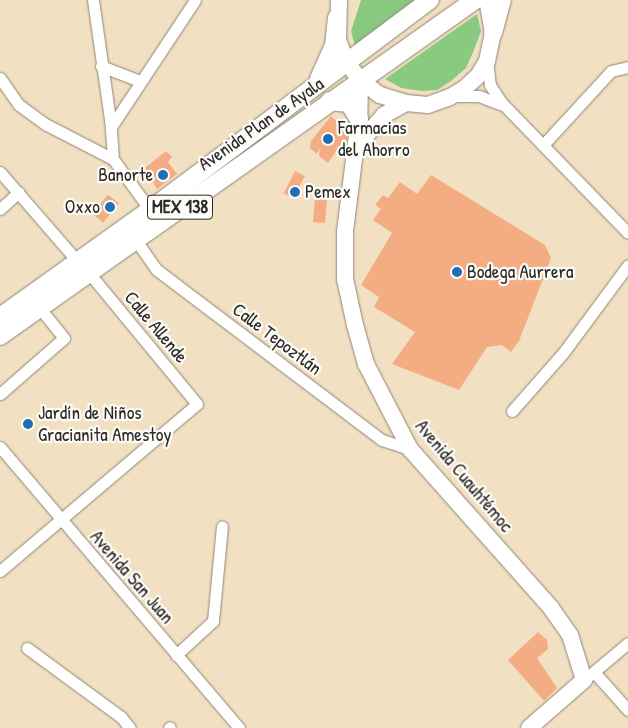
<!DOCTYPE html>
<meta charset="utf-8">
<style>
body{margin:0}
#map{position:relative;width:628px;height:728px;overflow:hidden;background:#f2e0c3;font-family:"Patrick Hand",sans-serif}
div>[style]{position:absolute}
.green>*{inset:0;background:#8ac980}
.building>*{inset:0;background:#f4ad82;transform-origin:0 0}
.roads{filter:drop-shadow(0 0 1px #8e8677) drop-shadow(0 0 1px #8e8677)}
.street>*{height:11px;margin:-5.5px;padding:0 5.5px;transform-origin:5.5px;border-radius:5.5px;background:#fff}
.secondary>*{height:16px;margin:-8px;padding:0 8px;transform-origin:8px;border-radius:8px;background:#fff}
.primary>*{height:18px;margin:-9px;padding:0 9px;transform-origin:9px;border-radius:9px;background:#fff}
.dots>*{width:14px;height:14px;translate:-50% -50%;box-sizing:border-box;border:2px solid #fdfcf7;border-radius:50%}
span{translate:-50% -50%;white-space:nowrap;text-align:center;line-height:1.15;-webkit-text-stroke:4.5px #fdfcf7;paint-order:stroke}
.shield-label span{padding:1px 4px;background:#fdfcf7;border:1px solid;border-radius:4px;-webkit-text-stroke-width:0}
.shield-label{font-size:18px;color:#2b2b2b;font-weight:700}
.street-label{font-size:19px;color:#2b2b2b}
.poi-label{font-size:19px;color:#2b2b2b}
.left{translate:0 -50%;text-align:left}
.right{translate:-100% -50%;text-align:right}
</style>
<div id="map">
<div class="green">
<i style="clip-path:polygon(361px 0,418px 0,355px 46px,351px 31px)"></i>
<i style="clip-path:polygon(477px 14px,481px 31px,474px 50px,466px 68px,451px 81px,437px 90px,422px 91px,401px 88px,385px 79px)"></i>
</div>
<div class="building">
<i style="clip-path:polygon(331px 116px,342px 126px,347px 120px,349px 122px,346px 143px,343px 141px,328px 163px,319px 156px,320px 147px,317px 154px,310px 148px,311px 141px)"></i>
<i style="clip-path:polygon(166px 151px,172px 157px,168px 162px,177px 174px,157px 189px,145px 168px)"></i>
<i style="left:295px;top:171px;width:11px;height:25px;rotate:27deg"></i>
<i style="clip-path:polygon(431px 175px,545px 245px,551px 258px,519px 341px,511px 352px,502px 345px,487px 347px,459px 390px,392px 364px,415px 332px,374px 307px,379px 297px,361px 285px,392px 233px,373px 220px,381px 209px,375px 205px,383px 195px,388px 198px,400px 182px,417px 194px)"></i>
<i style="clip-path:polygon(108px 195px,119px 203px,103px 223px,92px 213px)"></i>
<i style="left:315px;top:198px;width:12px;height:24px;rotate:5deg"></i>
<i style="clip-path:polygon(538px 632px,547px 640px,548px 649px,537px 658px,557px 688px,544px 701px,508px 660px)"></i>
</div>
<div class="roads">
<div class="street">
<i style="left:93px;top:0;width:128px;rotate:81.9deg"></i>
<i style="left:487px;top:61px;width:24px;rotate:83deg"></i>
<i style="left:490px;top:85px;width:20px;rotate:57deg"></i>
<i style="left:501px;top:102px;width:182px;rotate:45.9deg"></i>
<i style="left:101px;top:66px;width:42px;rotate:21deg"></i>
<i style="left:0;top:78px;width:33px;rotate:55deg"></i>
<i style="left:19px;top:105px;width:34px;rotate:36deg"></i>
<i style="left:47px;top:125px;width:74px;rotate:27.3deg"></i>
<i style="left:113px;top:159px;width:63px;rotate:54deg"></i>
<i style="left:455px;top:96px;width:24px"></i>
<i style="left:479px;top:96px;width:25px;rotate:21deg"></i>
<i style="left:543px;top:145px;width:100px;rotate:-47.4deg"></i>
<i style="left:611px;top:71px;width:17px;rotate:-13deg"></i>
<i style="left:113px;top:159px;width:32px;rotate:-94deg"></i>
<i style="left:111px;top:127px;width:152px;rotate:-56.5deg"></i>
<i style="left:0;top:172px;width:119px;rotate:49.1deg"></i>
<i style="left:0;top:209px;width:25px;rotate:-42deg"></i>
<i style="left:135px;top:239px;width:38px;rotate:55deg"></i>
<i style="left:157px;top:270px;width:282px;rotate:37.1deg"></i>
<i style="left:382px;top:440px;width:29px;rotate:18deg"></i>
<i style="left:0;top:394px;width:85px;rotate:-41.2deg"></i>
<i style="left:64px;top:338px;width:40px;rotate:-129deg"></i>
<i style="left:512px;top:411px;width:77px;rotate:-48.7deg"></i>
<i style="left:563px;top:353px;width:109px;rotate:-53.5deg"></i>
<i style="left:0;top:447px;width:369px;rotate:49.6deg"></i>
<i style="left:0;top:571px;width:258px;rotate:-40.3deg"></i>
<i style="left:197px;top:404px;width:171px;rotate:-129.5deg"></i>
<i style="left:27px;top:648px;width:117px;rotate:36.3deg"></i>
<i style="left:121px;top:717px;width:14px;rotate:51deg"></i>
<i style="left:176px;top:655px;width:50px;rotate:-42.6deg"></i>
<i style="left:213px;top:621px;width:95px;rotate:-84.6deg"></i>
<i style="left:594px;top:672px;width:51px;rotate:48.2deg"></i>
<i style="left:584px;top:680px;width:57px;rotate:-40.1deg"></i>
<i style="left:169px;top:728px;width:1px;rotate:-45deg"></i>
</div>
<div class="secondary">
<i style="left:339px;top:0;width:40px;rotate:91.4deg"></i>
<i style="left:338px;top:40px;width:22px;rotate:69deg"></i>
<i style="left:346px;top:61px;width:24px;rotate:54deg"></i>
<i style="left:360px;top:80px;width:25px;rotate:37deg"></i>
<i style="left:380px;top:95px;width:27px;rotate:17deg"></i>
<i style="left:406px;top:103px;width:22px;rotate:5deg"></i>
<i style="left:428px;top:105px;width:23px;rotate:-20deg"></i>
<i style="left:450px;top:97px;width:17px;rotate:-31deg"></i>
<i style="left:465px;top:88px;width:18px;rotate:-43deg"></i>
<i style="left:478px;top:76px;width:17px;rotate:-59deg"></i>
<i style="left:487px;top:61px;width:29px;rotate:-78deg"></i>
<i style="left:493px;top:33px;width:34px;rotate:-100deg"></i>
<i style="left:360px;top:80px;width:39px;rotate:91deg"></i>
<i style="left:359px;top:119px;width:114px;rotate:97.1deg"></i>
<i style="left:345px;top:232px;width:47px;rotate:90deg"></i>
<i style="left:345px;top:279px;width:47px;rotate:77.7deg"></i>
<i style="left:355px;top:325px;width:41px;rotate:74.2deg"></i>
<i style="left:366px;top:364px;width:96px;rotate:62.6deg"></i>
<i style="left:410px;top:449px;width:213px;rotate:48.4deg"></i>
<i style="left:551px;top:608px;width:33px;rotate:55deg"></i>
<i style="left:570px;top:635px;width:47px;rotate:72.7deg"></i>
<i style="left:584px;top:680px;width:73px;rotate:138.9deg"></i>
<i style="left:355px;top:148px;width:44px;rotate:-48.7deg"></i>
<i style="left:384px;top:115px;width:25px;rotate:-29deg"></i>
</div>
<div class="primary">
<i style="left:493px;top:33px;width:34px;rotate:-75deg"></i>
<i style="left:319px;top:79px;width:36px;rotate:-66deg"></i>
<i style="left:334px;top:46px;width:28px;rotate:-84deg"></i>
<i style="left:330px;top:101px;width:19px;rotate:6deg"></i>
<i style="left:349px;top:103px;width:19px;rotate:58deg"></i>
<i style="left:0;top:317px;width:184px;rotate:-35.5deg"></i>
<i style="left:150px;top:210px;width:350px;rotate:-36.9deg"></i>
<i style="left:0;top:336px;width:582px;rotate:-35.27deg"></i>
</div>
</div>
<div class="dots">
<i style="left:328px;top:139px;background:#1f6fb2"></i>
<i style="left:163px;top:175px;background:#1f6fb2"></i>
<i style="left:295px;top:192px;background:#1f6fb2"></i>
<i style="left:110px;top:207px;background:#1f6fb2"></i>
<i style="left:457px;top:272px;background:#1f6fb2"></i>
<i style="left:28px;top:424px;background:#1f6fb2"></i>
</div>
<div class="shield-label">
<span style="left:180px;top:207px">MEX 138</span>
</div>
<div class="street-label">
<span style="left:261px;top:124px;rotate:-35deg">Avenida Plan de Ayala</span>
<span style="left:156px;top:327px;rotate:50deg">Calle Allende</span>
<span style="left:277px;top:339px;rotate:37deg">Calle Tepoztlán</span>
<span style="left:464px;top:476px;rotate:50deg">Avenida Cuauhtémoc</span>
<span style="left:132px;top:577px;rotate:49deg">Avenida San Juan</span>
</div>
<div class="poi-label">
<span class="left" style="left:338px;top:139px">Farmacias<br>del Ahorro</span>
<span class="right" style="left:153px;top:175px">Banorte</span>
<span class="left" style="left:305px;top:192px">Pemex</span>
<span class="right" style="left:100px;top:207px">Oxxo</span>
<span class="left" style="left:467px;top:272px">Bodega Aurrera</span>
<span class="left" style="left:38px;top:424px">Jardín de Niños<br>Gracianita Amestoy</span>
</div>
</div>
